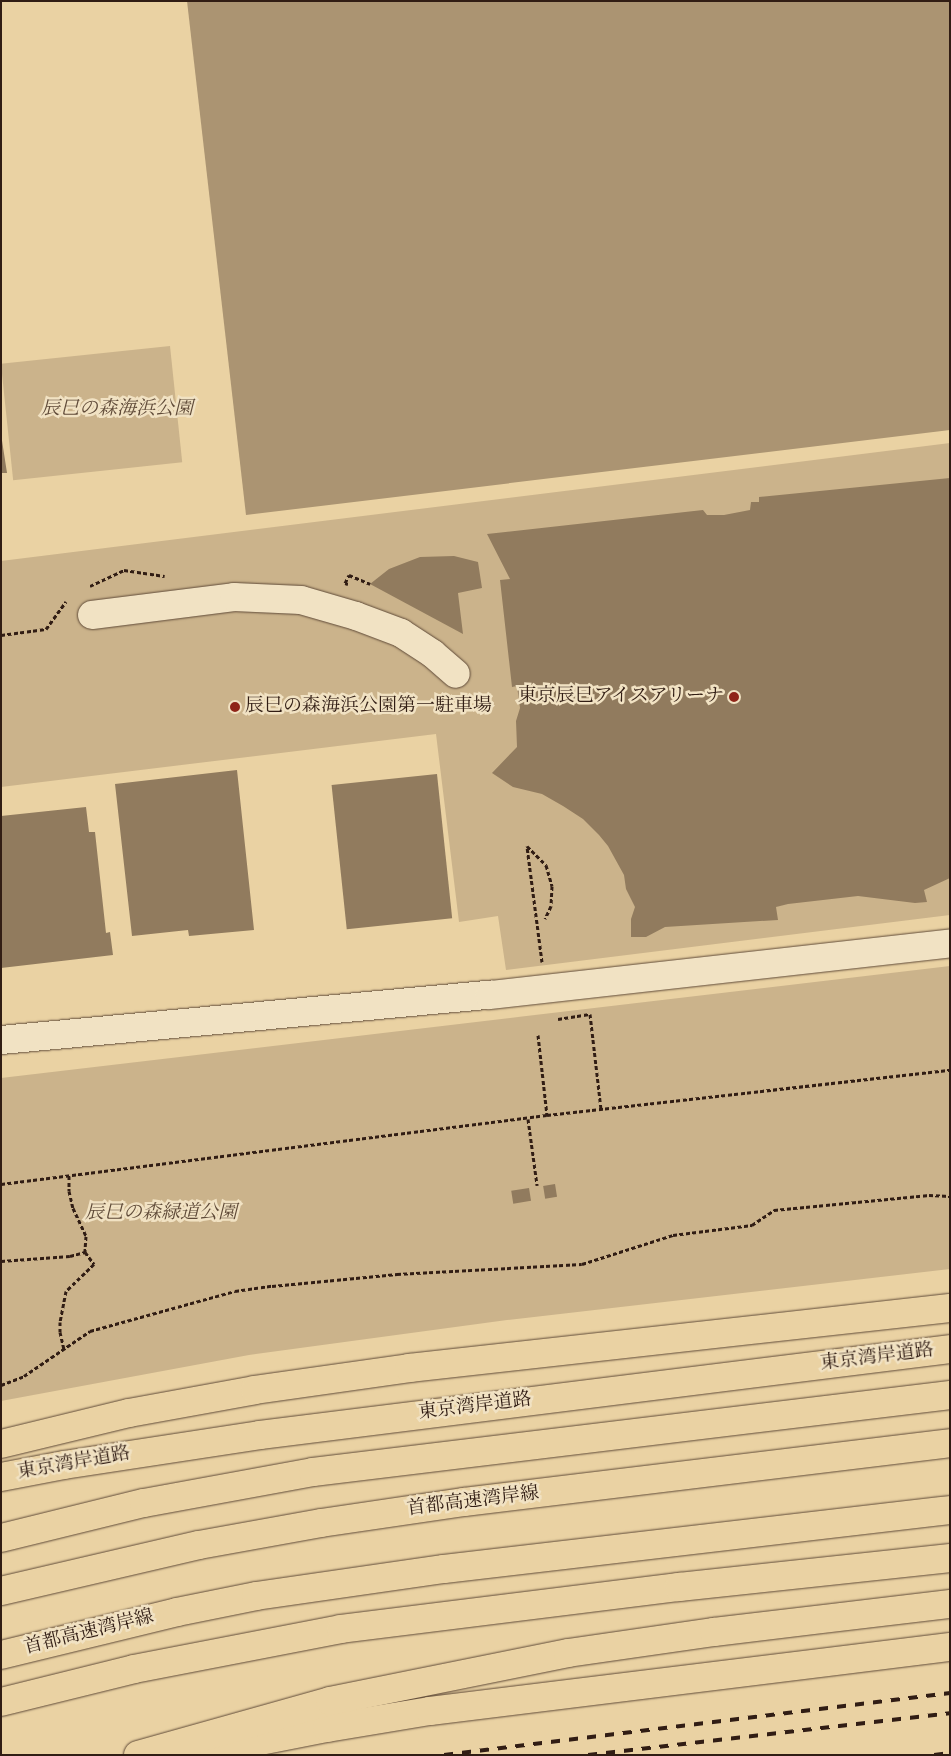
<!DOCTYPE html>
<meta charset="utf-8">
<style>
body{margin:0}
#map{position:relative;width:951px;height:1756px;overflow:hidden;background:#ead2a3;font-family:"Sorts Mill Goudy","Noto Serif JP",serif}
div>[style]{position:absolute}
.green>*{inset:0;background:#cbb38b;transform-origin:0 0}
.water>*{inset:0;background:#ab9472}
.building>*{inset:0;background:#917b5e;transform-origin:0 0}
.path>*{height:3px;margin-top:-1.5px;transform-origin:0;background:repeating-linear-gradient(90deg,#311d14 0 4px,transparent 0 6.5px)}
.roads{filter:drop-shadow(0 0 1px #5f4a38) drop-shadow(0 0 1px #5f4a38)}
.minor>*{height:28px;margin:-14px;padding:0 14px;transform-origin:14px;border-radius:14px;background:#f1e2c3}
.highway>*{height:28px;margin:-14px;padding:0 14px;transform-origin:14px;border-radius:14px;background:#ead2a3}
.rail>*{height:4px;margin-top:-2px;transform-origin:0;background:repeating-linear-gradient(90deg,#311d14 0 9px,transparent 0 18px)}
.dots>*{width:14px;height:14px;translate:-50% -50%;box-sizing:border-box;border:2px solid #f1e2c3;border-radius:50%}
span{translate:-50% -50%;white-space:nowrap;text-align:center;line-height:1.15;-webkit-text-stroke:5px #f1e2c3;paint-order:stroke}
.park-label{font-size:19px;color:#5f4a38;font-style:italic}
.poi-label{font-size:19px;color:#311d14}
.right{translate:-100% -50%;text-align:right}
.left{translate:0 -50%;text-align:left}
.street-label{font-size:19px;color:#311d14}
.frame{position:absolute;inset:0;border:2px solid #311d14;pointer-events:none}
</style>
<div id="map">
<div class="green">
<i style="left:170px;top:346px;width:117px;height:170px;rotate:84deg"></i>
<i style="clip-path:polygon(950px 443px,950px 915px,506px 970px,498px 916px,459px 922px,436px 734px,1px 787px,1px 561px)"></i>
<i style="clip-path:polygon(950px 966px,950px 1269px,507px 1320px,249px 1355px,1px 1401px,1px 1078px)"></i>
</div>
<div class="water">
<i style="clip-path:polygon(187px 1px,950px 1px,950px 430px,246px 515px)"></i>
</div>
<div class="building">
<i style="clip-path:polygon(1px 434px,7px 473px,1px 473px)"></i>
<i style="clip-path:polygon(950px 478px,950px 878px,924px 890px,927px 902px,915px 903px,858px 896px,788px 904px,776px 907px,778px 920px,665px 927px,646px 937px,631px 937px,631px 919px,635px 907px,626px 889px,624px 875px,608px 846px,599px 835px,583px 819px,563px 806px,542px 794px,513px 787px,492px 773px,517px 747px,516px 721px,520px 708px,517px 686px,512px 687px,500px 580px,510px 579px,487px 534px,703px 510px,707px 515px,724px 515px,750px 510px,751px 502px,759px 502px,759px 497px)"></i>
<i style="clip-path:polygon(454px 556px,478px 562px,482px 588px,458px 593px,463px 634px,370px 584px,389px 569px,420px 557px)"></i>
<i style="clip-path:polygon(237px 770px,254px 930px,189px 936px,188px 930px,132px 936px,115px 784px)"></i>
<i style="left:437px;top:774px;width:145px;height:106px;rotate:84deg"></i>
<i style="clip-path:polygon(86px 807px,89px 832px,95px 832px,106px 933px,110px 932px,113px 955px,1px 968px,1px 816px)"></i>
<i style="left:555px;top:1184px;width:13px;height:12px;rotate:81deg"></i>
<i style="left:529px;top:1188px;width:13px;height:18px;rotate:81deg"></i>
</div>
<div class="path">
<i style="left:348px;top:584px;width:3px;rotate:-162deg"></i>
<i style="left:345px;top:583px;width:9px;rotate:-63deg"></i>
<i style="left:349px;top:575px;width:23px;rotate:23deg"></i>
<i style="left:90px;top:586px;width:38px;rotate:-25deg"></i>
<i style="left:124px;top:570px;width:41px;rotate:8.3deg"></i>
<i style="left:1px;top:635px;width:45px;rotate:-7.6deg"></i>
<i style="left:46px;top:629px;width:34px;rotate:-54deg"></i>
<i style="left:542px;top:962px;width:117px;rotate:-97.4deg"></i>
<i style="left:527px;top:846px;width:27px;rotate:45deg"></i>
<i style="left:546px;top:865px;width:22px;rotate:74deg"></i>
<i style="left:552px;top:886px;width:20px;rotate:93deg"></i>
<i style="left:551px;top:906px;width:14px;rotate:115deg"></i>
<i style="left:558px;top:1019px;width:32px;rotate:-9deg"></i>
<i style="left:590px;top:1014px;width:96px;rotate:83.4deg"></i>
<i style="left:538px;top:1035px;width:81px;rotate:83.6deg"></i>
<i style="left:528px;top:1119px;width:67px;rotate:82.2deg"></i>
<i style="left:69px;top:1176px;width:15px;rotate:90deg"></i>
<i style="left:69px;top:1191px;width:17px;rotate:77deg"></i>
<i style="left:73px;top:1208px;width:31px;rotate:65deg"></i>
<i style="left:86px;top:1236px;width:16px;rotate:94deg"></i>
<i style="left:1px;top:1184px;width:550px;rotate:-7.2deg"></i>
<i style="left:547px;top:1115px;width:406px;rotate:-6.4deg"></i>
<i style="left:1px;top:1261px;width:69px;rotate:-4.1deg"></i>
<i style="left:70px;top:1256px;width:16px;rotate:-15deg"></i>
<i style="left:85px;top:1252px;width:15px;rotate:53deg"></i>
<i style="left:94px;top:1264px;width:39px;rotate:136deg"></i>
<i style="left:66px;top:1291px;width:32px;rotate:101deg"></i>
<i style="left:60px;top:1322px;width:10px;rotate:90deg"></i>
<i style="left:60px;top:1332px;width:18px;rotate:77deg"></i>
<i style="left:1px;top:1385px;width:25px;rotate:-21deg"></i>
<i style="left:24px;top:1376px;width:80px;rotate:-34.3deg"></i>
<i style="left:90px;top:1331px;width:150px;rotate:-15.4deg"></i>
<i style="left:235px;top:1291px;width:37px;rotate:-8deg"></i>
<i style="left:272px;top:1286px;width:126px;rotate:-5.5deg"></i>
<i style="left:397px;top:1274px;width:185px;rotate:-3.1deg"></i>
<i style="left:582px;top:1264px;width:96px;rotate:-17.7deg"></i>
<i style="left:673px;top:1235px;width:80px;rotate:-7.2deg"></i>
<i style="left:752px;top:1225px;width:27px;rotate:-34deg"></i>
<i style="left:774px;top:1210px;width:156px;rotate:-5.5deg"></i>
<i style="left:929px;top:1195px;width:21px;rotate:3deg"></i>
</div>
<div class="roads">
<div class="minor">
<i style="left:92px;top:615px;width:143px;rotate:-7.2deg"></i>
<i style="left:234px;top:597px;width:67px;rotate:2.6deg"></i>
<i style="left:301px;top:600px;width:57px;rotate:16.2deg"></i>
<i style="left:356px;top:616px;width:48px;rotate:20.7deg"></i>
<i style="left:401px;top:633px;width:38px;rotate:33deg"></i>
<i style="left:433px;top:654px;width:30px;rotate:41deg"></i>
<i style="left:1px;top:1040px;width:491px;rotate:-5.3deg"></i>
<i style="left:490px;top:995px;width:463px;rotate:-6.4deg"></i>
</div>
<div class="highway">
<i style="left:1px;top:1444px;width:132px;rotate:-13.6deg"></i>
<i style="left:129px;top:1413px;width:128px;rotate:-10.3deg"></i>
<i style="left:255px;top:1390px;width:156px;rotate:-8.1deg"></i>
<i style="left:409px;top:1368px;width:544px;rotate:-6.33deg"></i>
<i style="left:1px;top:1477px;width:64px;rotate:-10.8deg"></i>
<i style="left:64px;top:1465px;width:198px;rotate:-8.7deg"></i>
<i style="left:260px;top:1435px;width:695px;rotate:-7.1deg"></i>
<i style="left:1px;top:1538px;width:147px;rotate:-13.8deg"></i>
<i style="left:144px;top:1503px;width:172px;rotate:-10.4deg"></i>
<i style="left:313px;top:1472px;width:642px;rotate:-6.89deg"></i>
<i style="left:1px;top:1591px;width:203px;rotate:-13.1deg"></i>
<i style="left:199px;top:1545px;width:124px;rotate:-10.2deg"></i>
<i style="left:321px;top:1523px;width:145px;rotate:-8.4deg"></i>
<i style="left:464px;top:1502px;width:490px;rotate:-6.9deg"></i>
<i style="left:1px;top:1655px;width:181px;rotate:-13.7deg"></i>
<i style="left:177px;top:1612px;width:81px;rotate:-11.4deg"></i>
<i style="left:256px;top:1596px;width:190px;rotate:-8.2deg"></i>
<i style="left:444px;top:1569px;width:509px;rotate:-6.65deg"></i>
<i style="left:1px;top:1702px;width:137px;rotate:-13.9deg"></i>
<i style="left:134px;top:1669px;width:211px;rotate:-10.9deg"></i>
<i style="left:341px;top:1629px;width:341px;rotate:-7.1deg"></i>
<i style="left:679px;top:1587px;width:273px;rotate:-6.1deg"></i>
<i style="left:194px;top:1754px;width:136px;rotate:-11.1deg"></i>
<i style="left:327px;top:1728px;width:104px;rotate:-9.4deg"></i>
<i style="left:430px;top:1711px;width:524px;rotate:-7.02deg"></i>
<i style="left:138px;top:1755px;width:199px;rotate:-15.7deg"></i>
<i style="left:330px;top:1701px;width:243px;rotate:-11.4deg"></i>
<i style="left:568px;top:1653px;width:148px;rotate:-8.2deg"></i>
<i style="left:714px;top:1632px;width:238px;rotate:-6.8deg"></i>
</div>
</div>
<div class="rail">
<i style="left:444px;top:1755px;width:510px;rotate:-6.99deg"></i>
<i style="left:588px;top:1755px;width:364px;rotate:-6.6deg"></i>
<i style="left:934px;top:1755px;width:16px;rotate:-7deg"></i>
</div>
<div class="dots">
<i style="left:734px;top:697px;background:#8f2418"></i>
<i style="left:235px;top:707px;background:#8f2418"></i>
</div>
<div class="park-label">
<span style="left:117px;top:410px">辰巳の森海浜公園</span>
<span style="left:161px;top:1214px">辰巳の森緑道公園</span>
</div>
<div class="poi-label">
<span class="right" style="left:724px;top:697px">東京辰巳アイスアリーナ</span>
<span class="left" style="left:245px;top:707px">辰巳の森海浜公園第一駐車場</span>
</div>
<div class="street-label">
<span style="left:877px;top:1358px;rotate:-7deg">東京湾岸道路</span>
<span style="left:475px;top:1407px;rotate:-7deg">東京湾岸道路</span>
<span style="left:74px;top:1464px;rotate:-10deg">東京湾岸道路</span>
<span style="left:473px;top:1502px;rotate:-7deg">首都高速湾岸線</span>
<span style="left:89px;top:1633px;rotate:-14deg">首都高速湾岸線</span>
</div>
<div class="frame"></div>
</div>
